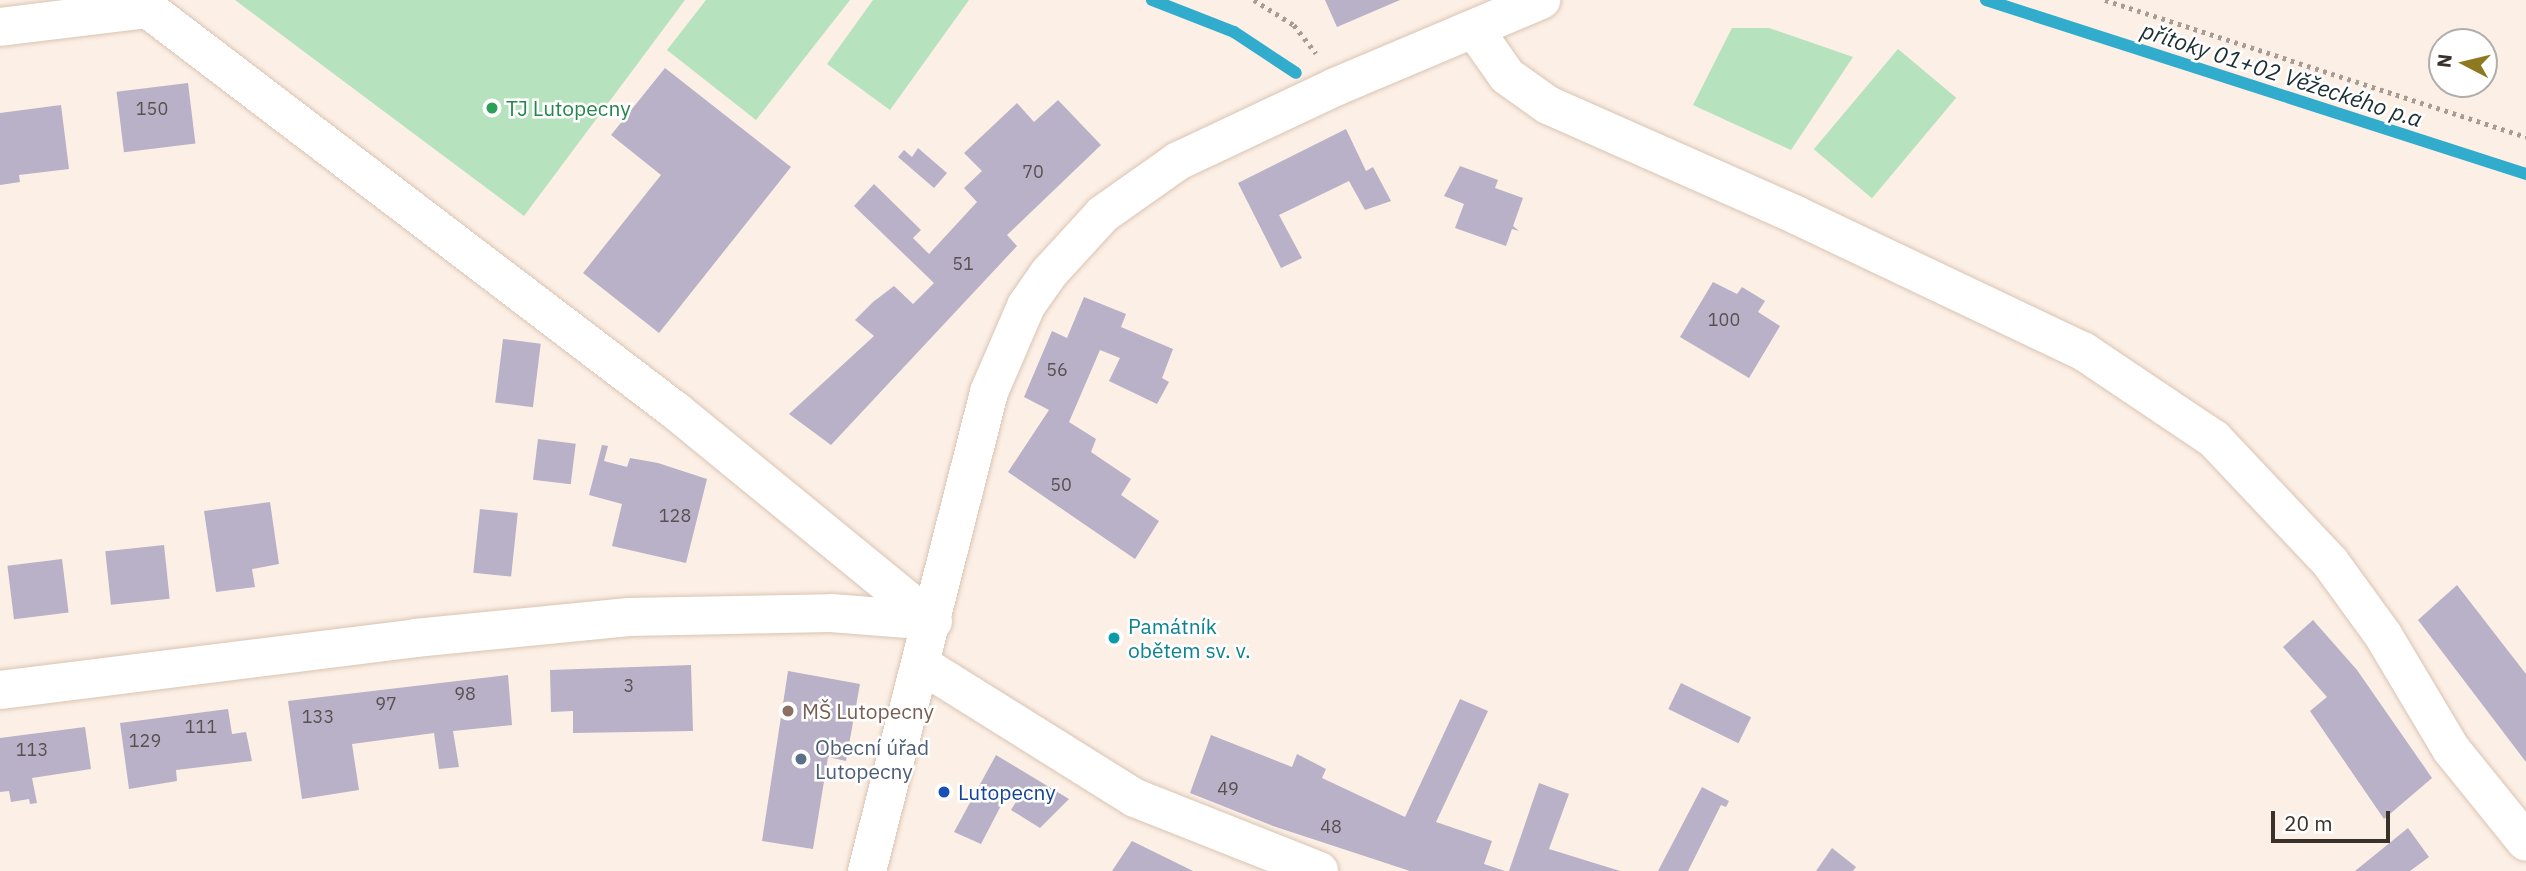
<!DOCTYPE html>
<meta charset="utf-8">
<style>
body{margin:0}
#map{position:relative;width:2526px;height:871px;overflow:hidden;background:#fcefe5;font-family:"IBM Plex Sans",sans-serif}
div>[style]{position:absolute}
.green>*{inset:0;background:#b6e2bd;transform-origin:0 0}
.stream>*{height:12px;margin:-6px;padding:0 6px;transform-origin:6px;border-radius:6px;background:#32accc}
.building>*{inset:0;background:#b8b1c7;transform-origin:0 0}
.path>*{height:4.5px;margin-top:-2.25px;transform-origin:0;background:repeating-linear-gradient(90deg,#a79c93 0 3.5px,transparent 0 8.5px)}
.roads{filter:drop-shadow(0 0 2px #d9c4b3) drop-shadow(0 0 2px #d9c4b3)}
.minor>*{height:38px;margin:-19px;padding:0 19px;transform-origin:19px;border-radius:19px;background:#fff}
.secondary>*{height:38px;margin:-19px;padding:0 19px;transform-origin:19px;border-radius:19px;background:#fff}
.dots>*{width:19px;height:19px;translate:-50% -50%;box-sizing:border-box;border:4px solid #fff;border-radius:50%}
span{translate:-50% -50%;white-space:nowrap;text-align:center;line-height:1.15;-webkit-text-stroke:5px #fff;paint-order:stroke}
.number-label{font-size:18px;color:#595151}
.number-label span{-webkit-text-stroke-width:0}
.leisure-label{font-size:21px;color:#27864d}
.left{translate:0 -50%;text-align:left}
.culture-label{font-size:21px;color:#0d838f}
.education-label{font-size:21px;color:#785e54}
.service-label{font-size:21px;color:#4e5e75}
.transit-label{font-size:21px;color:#164399}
.water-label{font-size:23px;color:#1a2e34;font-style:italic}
.north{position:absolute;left:2428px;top:28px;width:70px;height:70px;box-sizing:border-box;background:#fff;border:2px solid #b0adaa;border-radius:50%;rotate:277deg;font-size:19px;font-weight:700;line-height:28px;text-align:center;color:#39312a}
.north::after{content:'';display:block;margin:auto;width:24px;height:32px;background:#8d791f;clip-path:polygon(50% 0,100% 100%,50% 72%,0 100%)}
.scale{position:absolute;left:2271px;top:811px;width:119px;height:32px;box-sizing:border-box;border:4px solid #39312a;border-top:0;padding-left:9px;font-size:21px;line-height:24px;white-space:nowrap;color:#39312a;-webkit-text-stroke:5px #fff;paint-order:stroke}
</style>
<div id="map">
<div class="green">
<i style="clip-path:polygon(235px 0,685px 0,524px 216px)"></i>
<i style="clip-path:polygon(706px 0,850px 0,756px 120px,667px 50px)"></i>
<i style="clip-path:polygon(873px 0,969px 0,890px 110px,827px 64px)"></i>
<i style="clip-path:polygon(1732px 28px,1769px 28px,1853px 57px,1791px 150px,1693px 105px)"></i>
<i style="left:1898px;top:49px;width:76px;height:131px;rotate:40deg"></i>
</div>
<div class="stream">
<i style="left:1152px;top:0;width:88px;rotate:21.3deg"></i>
<i style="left:1234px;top:32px;width:74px;rotate:33.5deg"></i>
<i style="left:1986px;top:0;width:567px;rotate:17.86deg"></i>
</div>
<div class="building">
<i style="clip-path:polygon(1325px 0,1400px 0,1337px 27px)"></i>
<i style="clip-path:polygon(665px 68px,791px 167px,659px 333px,583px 273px,661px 175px,611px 135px)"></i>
<i style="left:188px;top:83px;width:61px;height:72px;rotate:83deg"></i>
<i style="clip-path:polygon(1058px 100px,1101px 145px,1007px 235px,1017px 246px,831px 445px,789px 414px,874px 336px,855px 320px,873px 302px,894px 286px,913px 304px,934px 283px,854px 206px,874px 184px,921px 230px,913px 238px,929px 254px,977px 202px,964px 188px,982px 171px,964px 153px,1017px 103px,1034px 122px)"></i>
<i style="clip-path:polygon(61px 105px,69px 169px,19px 175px,20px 182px,0 185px,0 113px)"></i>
<i style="clip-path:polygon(1346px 129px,1366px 171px,1373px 167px,1391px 201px,1365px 210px,1349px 181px,1279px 215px,1302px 258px,1281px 268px,1238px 183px)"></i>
<i style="clip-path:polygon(918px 148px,947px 173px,934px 188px,898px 157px,904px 150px,912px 157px)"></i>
<i style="clip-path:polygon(1460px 166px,1498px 180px,1495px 188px,1523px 198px,1513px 226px,1519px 231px,1512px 229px,1506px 246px,1455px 228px,1464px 204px,1444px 196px)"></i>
<i style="clip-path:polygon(1713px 282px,1737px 294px,1742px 287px,1765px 301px,1758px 312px,1780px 326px,1749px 378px,1680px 337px)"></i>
<i style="clip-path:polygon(1084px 297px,1126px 314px,1121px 327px,1173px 349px,1162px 378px,1169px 382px,1157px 404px,1109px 381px,1120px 358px,1100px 350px,1069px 422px,1096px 439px,1091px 452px,1131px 479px,1121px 495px,1159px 521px,1135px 559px,1008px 472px,1049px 410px,1024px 397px,1052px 331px,1067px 338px)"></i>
<i style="left:503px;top:339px;width:38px;height:64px;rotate:7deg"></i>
<i style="left:538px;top:439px;width:38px;height:41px;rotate:7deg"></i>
<i style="clip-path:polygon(602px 445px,608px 446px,604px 461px,627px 467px,630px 458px,658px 463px,707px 479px,686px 563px,612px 546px,622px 504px,589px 495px)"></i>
<i style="clip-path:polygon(270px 502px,279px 564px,252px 569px,255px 587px,216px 592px,204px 511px)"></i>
<i style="left:480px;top:509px;width:38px;height:64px;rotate:6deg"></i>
<i style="left:164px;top:545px;width:54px;height:59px;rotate:84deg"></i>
<i style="left:62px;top:559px;width:54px;height:55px;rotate:83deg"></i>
<i style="clip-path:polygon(2457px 585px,2526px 674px,2526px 762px,2418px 620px)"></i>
<i style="clip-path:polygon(2313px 620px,2357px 670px,2432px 778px,2384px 819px,2310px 711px,2327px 697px,2283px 647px)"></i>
<i style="clip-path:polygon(691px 665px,693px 731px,573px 733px,573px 711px,551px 712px,550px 670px)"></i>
<i style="clip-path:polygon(788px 671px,860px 684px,846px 761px,828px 757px,813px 849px,762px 841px)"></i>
<i style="clip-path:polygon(508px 675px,512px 725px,453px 731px,459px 767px,439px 769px,434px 733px,352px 744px,359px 790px,302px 799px,288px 701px)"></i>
<i style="left:1681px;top:683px;width:78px;height:29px;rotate:26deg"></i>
<i style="clip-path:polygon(1460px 699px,1488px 711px,1436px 822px,1492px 841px,1484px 864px,1505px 871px,1410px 871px,1273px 826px,1190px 793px,1211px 735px,1292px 767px,1297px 754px,1326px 769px,1322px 778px,1405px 817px)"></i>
<i style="clip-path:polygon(228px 709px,232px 734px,246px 732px,252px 761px,176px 770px,177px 781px,129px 789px,120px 723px)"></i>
<i style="clip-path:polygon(85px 727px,91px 769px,32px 778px,37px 803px,30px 804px,29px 799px,11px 802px,9px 791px,0 792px,0 738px)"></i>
<i style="clip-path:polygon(996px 755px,1069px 799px,1040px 828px,1011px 810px,1016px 802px,1006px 796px,981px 844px,954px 832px)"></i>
<i style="clip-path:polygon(1539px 783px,1569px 794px,1549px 849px,1620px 871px,1509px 871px)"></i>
<i style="clip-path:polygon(1702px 787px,1729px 801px,1726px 807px,1721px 805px,1688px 871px,1658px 871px)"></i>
<i style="clip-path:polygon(2408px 828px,2429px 857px,2410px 871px,2355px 871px)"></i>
<i style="clip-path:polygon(1132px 841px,1193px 871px,1112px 871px)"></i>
<i style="clip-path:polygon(1832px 848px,1856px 867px,1853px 871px,1816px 871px)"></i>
</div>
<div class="path">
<i style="left:1254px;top:0;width:47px;rotate:32deg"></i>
<i style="left:1294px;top:25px;width:36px;rotate:52deg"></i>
<i style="left:2105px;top:0;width:443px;rotate:18deg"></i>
</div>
<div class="roads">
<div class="minor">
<i style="left:136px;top:0;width:679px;rotate:37.28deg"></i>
<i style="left:676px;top:411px;width:332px;rotate:39.3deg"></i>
<i style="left:0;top:27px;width:147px;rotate:-7deg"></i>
<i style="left:1474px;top:29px;width:57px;rotate:54.9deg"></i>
<i style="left:1507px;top:76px;width:50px;rotate:35.3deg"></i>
<i style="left:1548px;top:105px;width:271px;rotate:23.9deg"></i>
<i style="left:1796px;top:215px;width:318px;rotate:25.4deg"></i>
<i style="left:2083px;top:351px;width:158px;rotate:33.9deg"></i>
<i style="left:2214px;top:439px;width:169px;rotate:46.7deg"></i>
<i style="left:2330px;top:562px;width:90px;rotate:54deg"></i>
<i style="left:2383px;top:635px;width:133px;rotate:59.2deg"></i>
<i style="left:2451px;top:749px;width:119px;rotate:51.1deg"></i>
<i style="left:922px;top:665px;width:251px;rotate:32deg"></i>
<i style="left:1135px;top:798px;width:198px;rotate:21.6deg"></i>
<i style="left:0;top:690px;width:418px;rotate:-7.1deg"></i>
<i style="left:415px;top:638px;width:215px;rotate:-5.6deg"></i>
<i style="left:629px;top:617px;width:202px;rotate:-1.1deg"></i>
<i style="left:831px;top:613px;width:102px;rotate:4.5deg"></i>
</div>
<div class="secondary">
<i style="left:867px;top:871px;width:494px;rotate:-75.7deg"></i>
<i style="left:989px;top:392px;width:94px;rotate:-66.7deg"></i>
<i style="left:1026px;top:306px;width:40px;rotate:-55.1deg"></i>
<i style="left:1049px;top:273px;width:80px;rotate:-47.5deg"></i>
<i style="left:1103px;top:214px;width:92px;rotate:-35.2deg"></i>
<i style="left:1178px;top:161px;width:174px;rotate:-25.2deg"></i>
<i style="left:1335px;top:87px;width:224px;rotate:-22.9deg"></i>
</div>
</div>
<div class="dots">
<i style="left:492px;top:108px;background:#2e9e5b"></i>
<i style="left:1114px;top:638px;background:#0f9aa8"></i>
<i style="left:788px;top:711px;background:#8d6e63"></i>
<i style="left:801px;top:759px;background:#5c6f8a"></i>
<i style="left:944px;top:792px;background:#1a4fb4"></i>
</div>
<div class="number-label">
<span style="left:152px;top:109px">150</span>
<span style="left:1033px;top:172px">70</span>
<span style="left:963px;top:264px">51</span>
<span style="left:1724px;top:320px">100</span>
<span style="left:1057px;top:370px">56</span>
<span style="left:1061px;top:485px">50</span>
<span style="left:675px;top:516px">128</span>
<span style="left:629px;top:686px">3</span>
<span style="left:465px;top:694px">98</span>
<span style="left:386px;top:704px">97</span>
<span style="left:318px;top:717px">133</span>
<span style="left:201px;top:727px">111</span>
<span style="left:145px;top:741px">129</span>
<span style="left:32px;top:750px">113</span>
<span style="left:1228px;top:789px">49</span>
<span style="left:1331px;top:827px">48</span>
</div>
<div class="leisure-label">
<span class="left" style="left:506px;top:108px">TJ Lutopecny</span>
</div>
<div class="culture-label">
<span class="left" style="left:1128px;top:638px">Památník<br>obětem sv. v.</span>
</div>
<div class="education-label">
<span class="left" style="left:802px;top:711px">MŠ Lutopecny</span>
</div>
<div class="service-label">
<span class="left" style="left:815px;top:759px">Obecní úřad<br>Lutopecny</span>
</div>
<div class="transit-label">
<span class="left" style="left:958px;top:792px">Lutopecny</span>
</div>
<div class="water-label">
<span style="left:2282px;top:74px;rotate:18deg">přítoky 01+02 Věžeckého p.a</span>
</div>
<div class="north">N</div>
<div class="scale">20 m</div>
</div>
